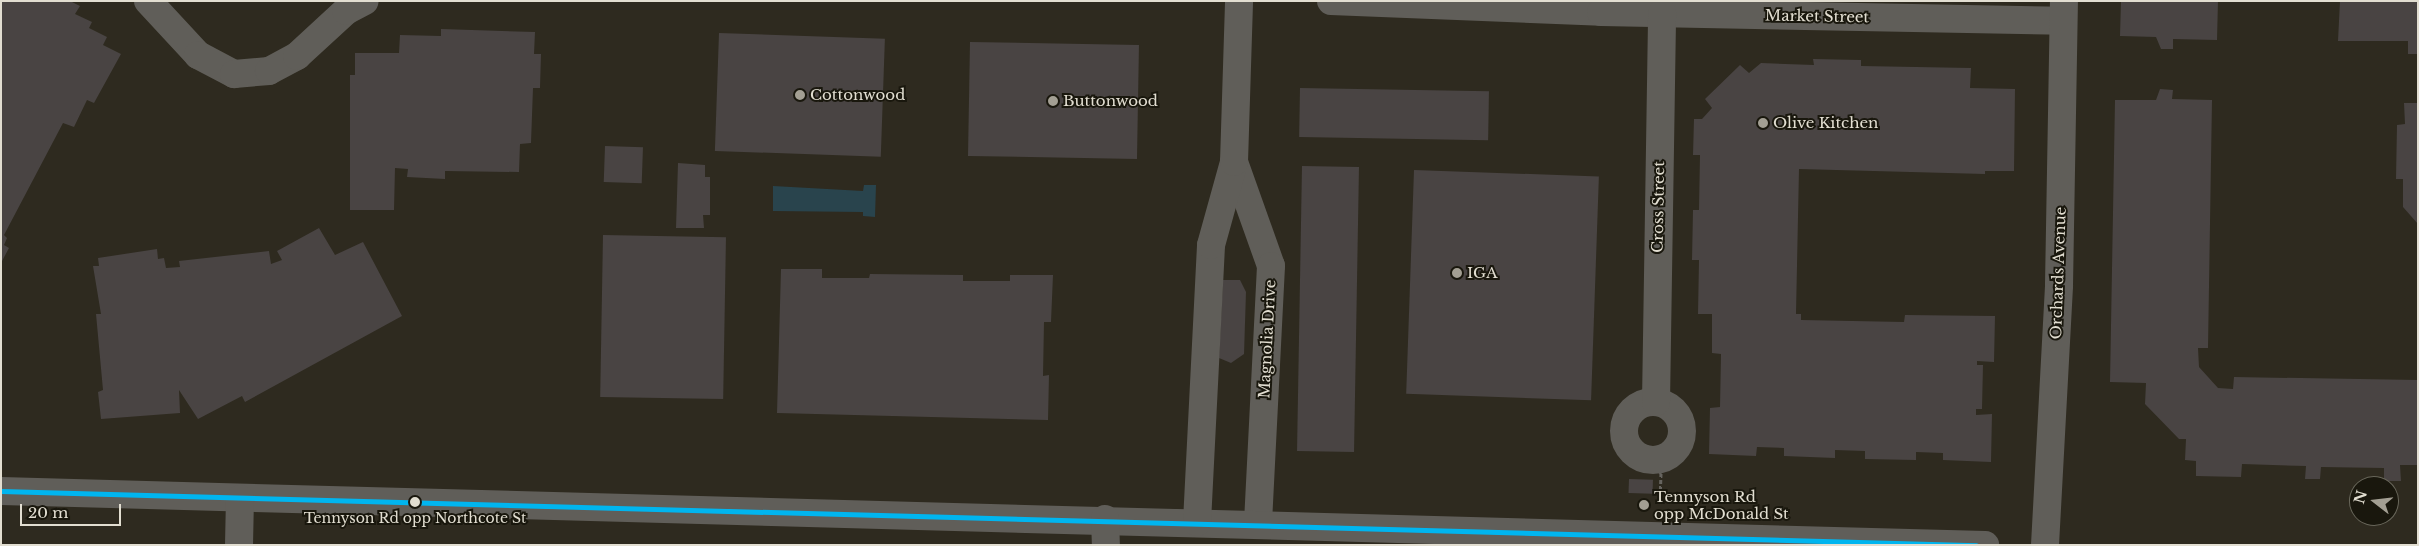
<!DOCTYPE html>
<style>
body{margin:0}
#map{position:relative;width:2419px;height:546px;overflow:hidden;background:#2e2a1f;font-family:"Libre Baskerville",serif}
div>[style]{position:absolute}
.water>*{inset:0;background:#29444d}
.building>*{inset:0;background:#494443;transform-origin:0 0}
.path>*{height:3px;margin-top:-1.5px;transform-origin:0;background:repeating-linear-gradient(90deg,#66645f 0 4px,transparent 0 6.5px)}
.minor>*{height:28px;margin:-14px;padding:0 14px;transform-origin:14px;border-radius:14px;background:#605e59}
.minor>.ring{margin:-14px;padding:0;box-sizing:content-box;background:none;border:28px solid #605e59;border-radius:50%}
.bus-1>*{height:5px;margin:-2.5px;padding:0 2.5px;transform-origin:2.5px;border-radius:2.5px;background:#00b5ef}
.dots>*{width:14px;height:14px;translate:-50% -50%;box-sizing:border-box;border:2px solid #19170d;border-radius:50%}
span{translate:-50% -50%;white-space:nowrap;text-align:center;line-height:1.15;-webkit-text-stroke:4px #19170d;paint-order:stroke}
.bus-label{font-size:14px;color:#e2ded1}
.street-label{font-size:15px;color:#e2ded1}
.poi-label{font-size:15px;color:#e2ded1}
.left{translate:0 -50%;text-align:left}
.frame{position:absolute;inset:0;border:2px solid #e2ded1;pointer-events:none}
.north{position:absolute;left:2349px;top:476px;width:50px;height:50px;box-sizing:border-box;background:#19170d;border:1px solid #69675b;border-radius:50%;rotate:286deg;font-size:14px;font-weight:700;line-height:20px;text-align:center;color:#e2ded1}
.north::after{content:'';display:block;margin:auto;width:18px;height:22px;background:#a39f93;clip-path:polygon(50% 0,100% 100%,50% 72%,0 100%)}
.scale{position:absolute;left:20px;top:504px;width:101px;height:22px;box-sizing:border-box;border:2px solid #e2ded1;border-top:0;padding-left:6px;font-size:15px;line-height:18px;white-space:nowrap;color:#e2ded1;-webkit-text-stroke:4px #19170d;paint-order:stroke}
</style>
<div id="map">
<div class="water">
<i style="clip-path:polygon(864px 185px,876px 185px,875px 217px,863px 216px,863px 212px,773px 211px,773px 186px,863px 191px)"></i>
</div>
<div class="building">
<i style="clip-path:polygon(1px 1px,70px 1px,80px 6px,75px 14px,92px 22px,89px 28px,107px 37px,103px 45px,121px 54px,94px 103px,87px 100px,74px 127px,63px 123px,4px 235px,7px 238px,4px 245px,9px 248px,1px 263px)"></i>
<i style="clip-path:polygon(2121px 1px,2218px 1px,2217px 40px,2173px 39px,2173px 49px,2161px 49px,2156px 37px,2120px 36px)"></i>
<i style="clip-path:polygon(2340px 1px,2418px 1px,2418px 54px,2408px 54px,2408px 41px,2338px 41px)"></i>
<i style="clip-path:polygon(441px 29px,535px 32px,534px 54px,541px 54px,540px 88px,533px 88px,531px 143px,520px 144px,519px 172px,445px 171px,445px 179px,407px 177px,408px 169px,395px 168px,394px 210px,350px 210px,350px 75px,355px 75px,355px 53px,399px 53px,400px 35px,441px 36px)"></i>
<i style="left:719px;top:33px;width:166px;height:118px;rotate:2deg"></i>
<i style="left:970px;top:42px;width:169px;height:114px;rotate:1deg"></i>
<i style="clip-path:polygon(1813px 59px,1861px 60px,1861px 66px,1971px 68px,1970px 88px,2015px 89px,2014px 171px,1985px 171px,1985px 174px,1799px 169px,1796px 314px,1801px 314px,1801px 320px,1904px 322px,1905px 315px,1995px 316px,1994px 362px,1977px 361px,1977px 365px,1983px 365px,1982px 409px,1976px 409px,1976px 415px,1992px 414px,1991px 462px,1943px 460px,1943px 453px,1916px 452px,1916px 460px,1865px 459px,1865px 451px,1835px 450px,1835px 458px,1784px 456px,1784px 448px,1757px 447px,1756px 456px,1709px 454px,1710px 408px,1720px 407px,1721px 354px,1712px 353px,1712px 314px,1698px 314px,1699px 260px,1692px 260px,1693px 210px,1699px 210px,1700px 155px,1693px 155px,1694px 119px,1702px 119px,1712px 108px,1705px 99px,1740px 65px,1749px 73px,1761px 63px,1814px 65px)"></i>
<i style="left:1300px;top:88px;width:189px;height:49px;rotate:1deg"></i>
<i style="clip-path:polygon(2160px 89px,2173px 90px,2172px 99px,2212px 100px,2208px 348px,2198px 348px,2199px 367px,2218px 388px,2233px 389px,2234px 377px,2418px 380px,2418px 465px,2400px 465px,2401px 481px,2384px 481px,2384px 468px,2321px 467px,2320px 479px,2305px 479px,2306px 466px,2242px 464px,2241px 477px,2196px 476px,2196px 461px,2185px 460px,2186px 439px,2179px 439px,2145px 404px,2146px 383px,2110px 382px,2115px 100px,2156px 100px)"></i>
<i style="clip-path:polygon(2404px 103px,2418px 103px,2418px 224px,2403px 207px,2403px 179px,2396px 179px,2397px 125px,2405px 124px)"></i>
<i style="left:605px;top:146px;width:38px;height:36px;rotate:2deg"></i>
<i style="clip-path:polygon(678px 163px,705px 165px,705px 177px,710px 177px,710px 215px,703px 215px,704px 228px,676px 228px)"></i>
<i style="left:1302px;top:166px;width:57px;height:285px;rotate:1deg"></i>
<i style="left:1414px;top:170px;width:185px;height:224px;rotate:2deg"></i>
<i style="clip-path:polygon(319px 228px,335px 255px,363px 242px,402px 316px,245px 402px,242px 396px,198px 419px,179px 390px,180px 413px,101px 419px,98px 392px,103px 390px,96px 314px,101px 314px,93px 266px,99px 266px,98px 258px,157px 249px,158px 259px,164px 258px,166px 268px,180px 267px,179px 261px,269px 251px,271px 264px,282px 260px,277px 251px)"></i>
<i style="left:603px;top:235px;width:123px;height:162px;rotate:1deg"></i>
<i style="clip-path:polygon(781px 269px,822px 269px,822px 278px,869px 278px,870px 274px,963px 275px,963px 281px,1010px 281px,1010px 275px,1053px 275px,1051px 322px,1044px 322px,1043px 376px,1049px 375px,1048px 420px,777px 413px)"></i>
<i style="clip-path:polygon(1223px 280px,1240px 280px,1246px 292px,1244px 354px,1231px 363px,1219px 358px)"></i>
<i style="left:1629px;top:479px;width:24px;height:14px;rotate:2deg"></i>
</div>
<div class="path">
<i style="left:1651px;top:461px;width:16px;rotate:50deg"></i>
<i style="left:1661px;top:473px;width:26px;rotate:92deg"></i>
</div>
<div class="minor">
<i style="left:148px;top:1px;width:74px;rotate:47.2deg"></i>
<i style="left:198px;top:55px;width:41px;rotate:27.8deg"></i>
<i style="left:234px;top:74px;width:35px;rotate:-5deg"></i>
<i style="left:269px;top:71px;width:32px;rotate:-28deg"></i>
<i style="left:297px;top:56px;width:67px;rotate:-42.6deg"></i>
<i style="left:346px;top:11px;width:21px;rotate:-28deg"></i>
<i style="left:1331px;top:1px;width:270px;rotate:2.3deg"></i>
<i style="left:1601px;top:12px;width:462px;rotate:1.1deg"></i>
<i style="left:1234px;top:162px;width:110px;rotate:70.4deg"></i>
<i style="left:1271px;top:266px;width:257px;rotate:92.9deg"></i>
<i class="ring" style="left:1624px;top:402px;width:30px;height:30px"></i>
<i style="left:1656px;top:402px;width:389px;rotate:-89.1deg"></i>
<i style="left:1px;top:491px;width:1985px;rotate:1.56deg"></i>
<i style="left:1105px;top:519px;width:26px;rotate:88deg"></i>
<i style="left:1197px;top:522px;width:277px;rotate:-87.1deg"></i>
<i style="left:1211px;top:245px;width:86px;rotate:-74.5deg"></i>
<i style="left:1234px;top:162px;width:161px;rotate:-88.2deg"></i>
<i style="left:239px;top:545px;width:46px;rotate:-88.8deg"></i>
<i style="left:2045px;top:545px;width:260px;rotate:-86.9deg"></i>
<i style="left:2059px;top:285px;width:284px;rotate:-89deg"></i>
</div>
<div class="bus-1">
<i style="left:1px;top:491px;width:1976px;rotate:1.57deg"></i>
</div>
<div class="dots">
<i style="left:800px;top:95px;background:#a39f93"></i>
<i style="left:1053px;top:101px;background:#a39f93"></i>
<i style="left:1763px;top:123px;background:#a39f93"></i>
<i style="left:1457px;top:273px;background:#a39f93"></i>
<i style="left:415px;top:502px;background:#e2ded1"></i>
<i style="left:1644px;top:505px;background:#a39f93"></i>
</div>
<div class="bus-label">
<span style="left:415px;top:518px">Tennyson Rd opp Northcote St</span>
</div>
<div class="street-label">
<span style="left:1817px;top:16px;rotate:1deg">Market Street</span>
<span style="left:1658px;top:207px;rotate:-89deg">Cross Street</span>
<span style="left:2058px;top:273px;rotate:-88deg">Orchards Avenue</span>
<span style="left:1267px;top:339px;rotate:-87deg">Magnolia Drive</span>
</div>
<div class="poi-label">
<span class="left" style="left:810px;top:95px">Cottonwood</span>
<span class="left" style="left:1063px;top:101px">Buttonwood</span>
<span class="left" style="left:1773px;top:123px">Olive Kitchen</span>
<span class="left" style="left:1467px;top:273px">IGA</span>
<span class="left" style="left:1654px;top:505px">Tennyson Rd<br>opp McDonald St</span>
</div>
<div class="frame"></div>
<div class="north">N</div>
<div class="scale">20 m</div>
</div>
